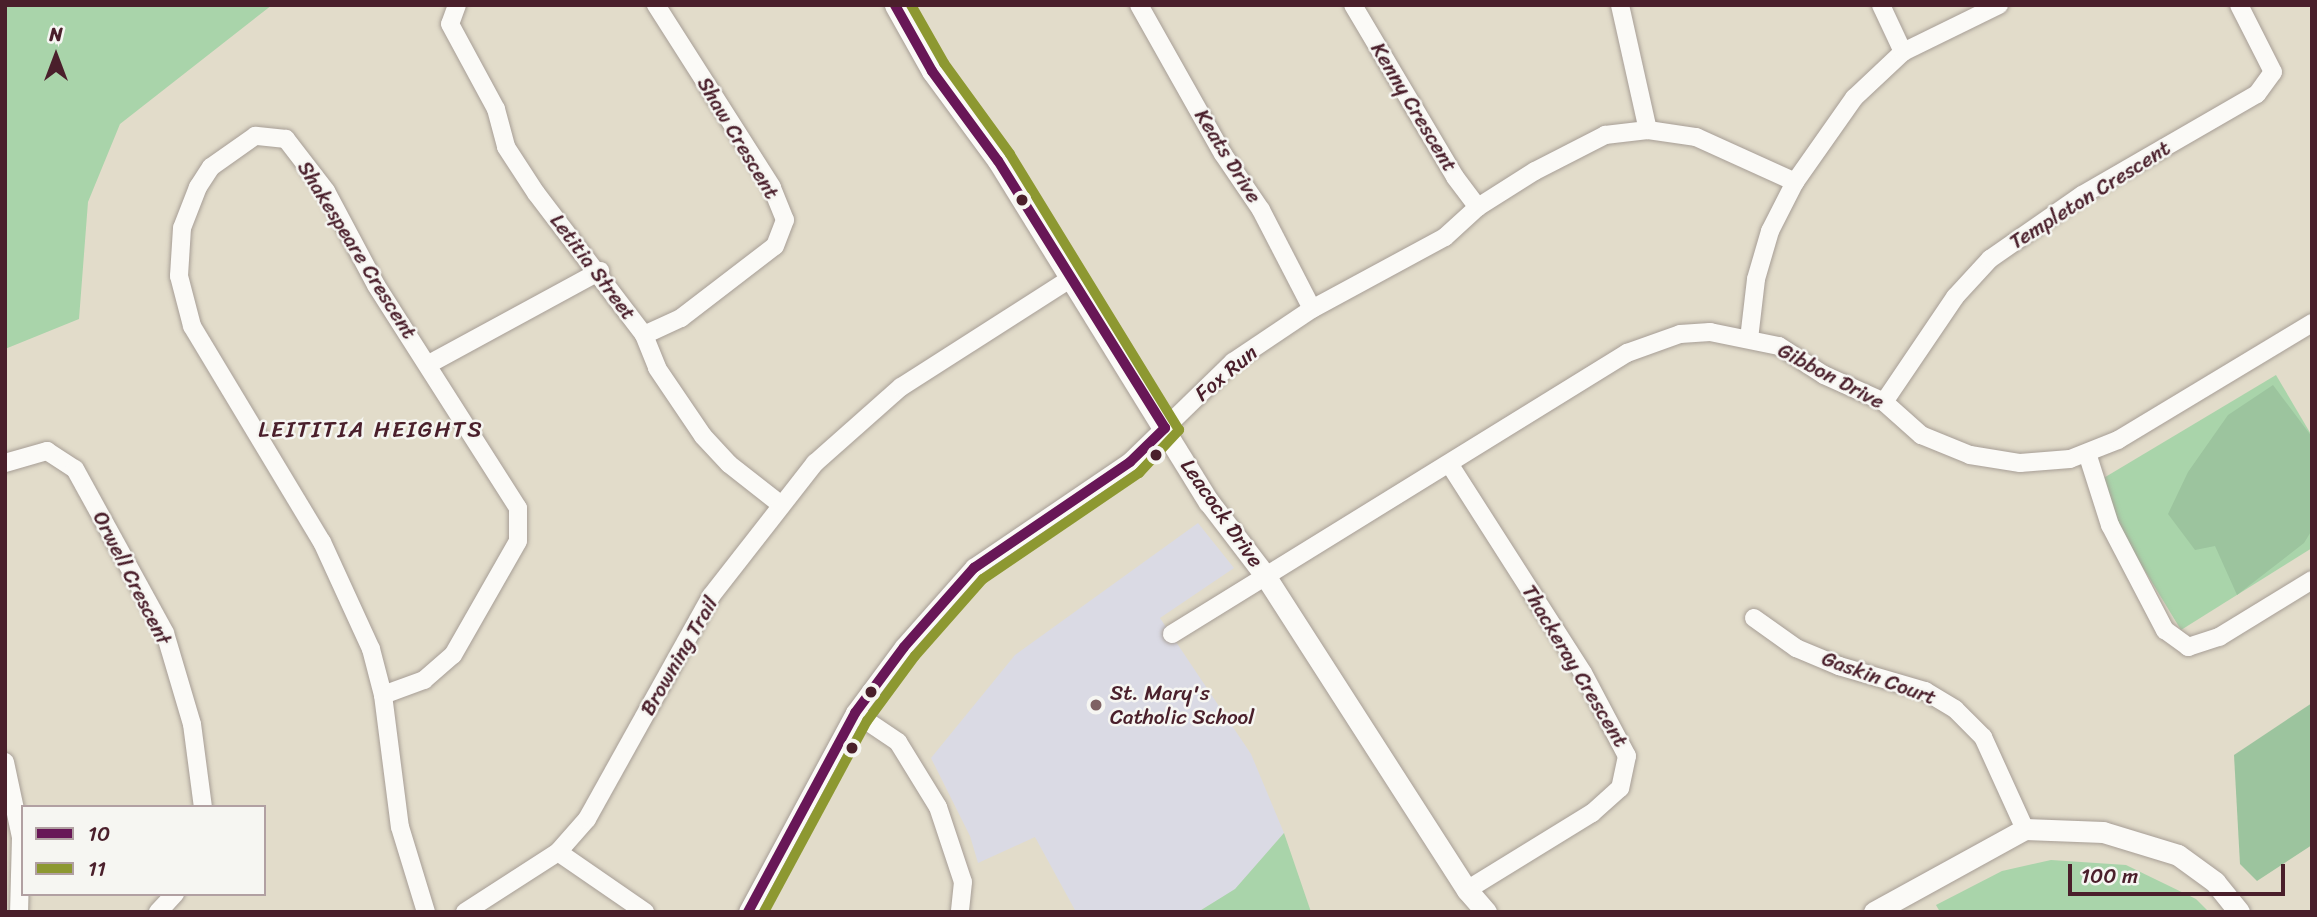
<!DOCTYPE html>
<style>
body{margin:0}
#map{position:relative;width:2317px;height:917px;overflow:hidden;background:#e2dcca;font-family:Sriracha,sans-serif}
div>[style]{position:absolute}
.built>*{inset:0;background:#dadae4}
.green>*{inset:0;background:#a9d4aa}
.forest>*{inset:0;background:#9cc49e}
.roads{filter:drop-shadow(0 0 2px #a79e96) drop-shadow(0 0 2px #a79e96)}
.minor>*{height:18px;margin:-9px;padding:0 9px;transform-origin:9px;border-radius:9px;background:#fbfaf7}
.tertiary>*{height:21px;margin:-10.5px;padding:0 10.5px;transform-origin:10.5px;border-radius:10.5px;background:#fbfaf7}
.bus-1>*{height:10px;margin:-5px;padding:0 5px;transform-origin:5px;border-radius:5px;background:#681757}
.bus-2>*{height:10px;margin:-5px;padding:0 5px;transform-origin:5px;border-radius:5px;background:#8d9831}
.dots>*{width:19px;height:19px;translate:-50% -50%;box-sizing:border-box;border:4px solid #f6f6f2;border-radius:50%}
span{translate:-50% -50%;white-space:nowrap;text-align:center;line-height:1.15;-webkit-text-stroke:5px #f6f6f2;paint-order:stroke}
.street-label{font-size:21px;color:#4a1f2b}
.poi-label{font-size:21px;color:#4a1f2b}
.left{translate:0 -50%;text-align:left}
.neighbourhood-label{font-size:23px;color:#4a1f2b;letter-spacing:2px}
.frame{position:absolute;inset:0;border:7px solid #4a1f2b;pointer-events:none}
.legend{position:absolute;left:21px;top:805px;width:245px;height:91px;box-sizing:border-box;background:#f6f6f2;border:2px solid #b1a0a2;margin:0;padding:9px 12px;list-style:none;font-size:21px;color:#4a1f2b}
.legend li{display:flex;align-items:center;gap:14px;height:35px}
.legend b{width:35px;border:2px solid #b1a0a2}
.north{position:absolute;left:21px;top:21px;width:70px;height:70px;-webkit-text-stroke:5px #f6f6f2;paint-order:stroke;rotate:0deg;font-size:19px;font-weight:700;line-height:28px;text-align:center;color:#4a1f2b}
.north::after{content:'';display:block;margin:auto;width:24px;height:32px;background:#4a1f2b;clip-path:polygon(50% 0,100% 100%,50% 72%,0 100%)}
.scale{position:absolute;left:2068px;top:864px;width:217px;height:32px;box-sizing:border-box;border:4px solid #4a1f2b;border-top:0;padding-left:9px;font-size:21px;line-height:24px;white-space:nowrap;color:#4a1f2b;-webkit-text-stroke:5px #f6f6f2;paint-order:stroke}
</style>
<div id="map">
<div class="built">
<i style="clip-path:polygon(1198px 523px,1234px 568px,1160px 618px,1251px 754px,1284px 833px,1235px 890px,1198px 912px,1076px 912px,1035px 837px,978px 863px,970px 836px,931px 758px,1015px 655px)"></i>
</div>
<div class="green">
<i style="clip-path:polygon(5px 5px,272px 5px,120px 124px,88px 202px,79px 319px,5px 349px)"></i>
<i style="clip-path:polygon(2276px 375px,2312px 436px,2312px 548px,2181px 630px,2111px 515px,2102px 479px)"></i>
<i style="clip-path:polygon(1284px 833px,1311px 912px,1198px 912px,1235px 889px)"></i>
<i style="clip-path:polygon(2051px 860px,2126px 865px,2196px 899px,2209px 912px,1940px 912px,1936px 905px,2002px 871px)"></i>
</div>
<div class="forest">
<i style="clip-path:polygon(2273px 385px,2312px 437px,2312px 530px,2304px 543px,2237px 595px,2215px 546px,2195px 550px,2168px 514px,2188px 472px,2228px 415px)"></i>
<i style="clip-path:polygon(2312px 703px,2312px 845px,2257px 881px,2240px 864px,2234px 755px)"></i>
</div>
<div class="roads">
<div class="minor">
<i style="left:457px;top:5px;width:20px;rotate:110deg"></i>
<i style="left:450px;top:24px;width:97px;rotate:61.6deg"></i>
<i style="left:496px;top:109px;width:39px;rotate:75deg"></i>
<i style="left:506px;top:147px;width:55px;rotate:56.9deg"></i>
<i style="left:536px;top:193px;width:178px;rotate:52.7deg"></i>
<i style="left:644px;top:335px;width:35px;rotate:68deg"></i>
<i style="left:657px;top:368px;width:82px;rotate:55.9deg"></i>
<i style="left:703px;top:436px;width:38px;rotate:47deg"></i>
<i style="left:729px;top:464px;width:65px;rotate:38.1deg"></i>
<i style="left:1139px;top:5px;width:171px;rotate:60.6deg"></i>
<i style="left:1223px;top:154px;width:68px;rotate:55.8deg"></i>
<i style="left:1261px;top:210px;width:111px;rotate:62.7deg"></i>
<i style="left:1353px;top:5px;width:200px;rotate:59.3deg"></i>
<i style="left:1455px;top:177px;width:38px;rotate:53deg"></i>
<i style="left:1620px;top:5px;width:128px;rotate:77.4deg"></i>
<i style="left:1881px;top:5px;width:52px;rotate:64.9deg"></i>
<i style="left:644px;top:335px;width:41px;rotate:-24.7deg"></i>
<i style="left:681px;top:318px;width:118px;rotate:-37.5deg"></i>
<i style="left:775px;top:246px;width:28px;rotate:-69deg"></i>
<i style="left:785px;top:220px;width:35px;rotate:-112deg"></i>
<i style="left:772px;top:187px;width:216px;rotate:-122.5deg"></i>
<i style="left:1749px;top:339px;width:60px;rotate:-83.3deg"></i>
<i style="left:1756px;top:279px;width:50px;rotate:-73.7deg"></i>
<i style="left:1770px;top:231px;width:55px;rotate:-63deg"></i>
<i style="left:1795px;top:182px;width:103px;rotate:-54.9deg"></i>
<i style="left:1854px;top:98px;width:67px;rotate:-43.2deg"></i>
<i style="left:1903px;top:52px;width:107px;rotate:-26.1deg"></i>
<i style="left:429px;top:364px;width:195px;rotate:-28.5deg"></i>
<i style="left:1884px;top:402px;width:127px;rotate:-55.9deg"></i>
<i style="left:1955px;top:297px;width:52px;rotate:-47.4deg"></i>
<i style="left:1990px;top:259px;width:112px;rotate:-34.8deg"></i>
<i style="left:2082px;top:195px;width:202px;rotate:-30deg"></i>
<i style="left:2257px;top:94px;width:27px;rotate:-54deg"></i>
<i style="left:2273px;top:72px;width:75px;rotate:-116.9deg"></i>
<i style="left:2087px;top:453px;width:76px;rotate:72.3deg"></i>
<i style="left:2110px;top:525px;width:119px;rotate:62.4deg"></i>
<i style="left:2165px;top:630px;width:29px;rotate:36deg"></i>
<i style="left:2188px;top:647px;width:33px;rotate:-18deg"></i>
<i style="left:2219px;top:637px;width:109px;rotate:-31.5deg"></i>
<i style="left:5px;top:463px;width:44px;rotate:-15.9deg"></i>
<i style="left:47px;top:451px;width:33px;rotate:33deg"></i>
<i style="left:75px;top:469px;width:187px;rotate:61.2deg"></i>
<i style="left:165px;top:633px;width:95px;rotate:73.5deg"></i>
<i style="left:192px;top:724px;width:84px;rotate:82.5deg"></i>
<i style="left:1450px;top:465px;width:247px;rotate:57.4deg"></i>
<i style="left:1583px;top:673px;width:94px;rotate:62.1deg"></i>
<i style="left:1627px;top:756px;width:33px;rotate:102deg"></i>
<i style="left:1620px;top:788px;width:38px;rotate:138deg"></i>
<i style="left:1592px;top:813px;width:147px;rotate:148.4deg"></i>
<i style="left:1754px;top:618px;width:52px;rotate:35.5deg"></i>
<i style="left:1796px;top:648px;width:47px;rotate:22.7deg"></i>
<i style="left:1839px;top:666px;width:90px;rotate:16.2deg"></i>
<i style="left:1925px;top:691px;width:35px;rotate:31deg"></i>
<i style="left:1955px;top:709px;width:40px;rotate:45deg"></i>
<i style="left:1983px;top:737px;width:101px;rotate:65.5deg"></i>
<i style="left:1172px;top:634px;width:535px;rotate:-31.7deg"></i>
<i style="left:1627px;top:353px;width:56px;rotate:-19.7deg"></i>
<i style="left:1680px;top:334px;width:30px;rotate:-4deg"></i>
<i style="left:1710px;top:332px;width:70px;rotate:11.5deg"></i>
<i style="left:1779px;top:346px;width:54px;rotate:32.8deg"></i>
<i style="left:1824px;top:375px;width:66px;rotate:24.2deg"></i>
<i style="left:1884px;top:402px;width:50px;rotate:41.7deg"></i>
<i style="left:1921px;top:435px;width:53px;rotate:22.2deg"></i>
<i style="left:1970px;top:455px;width:51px;rotate:9.1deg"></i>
<i style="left:2020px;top:463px;width:50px;rotate:-4.6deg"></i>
<i style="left:2070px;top:459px;width:52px;rotate:-21.6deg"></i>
<i style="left:2118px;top:440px;width:227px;rotate:-31.1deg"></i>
<i style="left:383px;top:695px;width:44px;rotate:-20.1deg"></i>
<i style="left:424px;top:680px;width:38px;rotate:-41deg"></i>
<i style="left:453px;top:655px;width:131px;rotate:-60.3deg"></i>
<i style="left:518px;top:541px;width:33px;rotate:-90deg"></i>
<i style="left:518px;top:508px;width:264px;rotate:-122.5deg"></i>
<i style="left:376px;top:285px;width:106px;rotate:-118deg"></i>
<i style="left:326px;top:191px;width:66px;rotate:-127.6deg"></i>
<i style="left:286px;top:139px;width:31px;rotate:-174deg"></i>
<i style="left:255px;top:136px;width:54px;rotate:144.8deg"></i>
<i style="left:211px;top:167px;width:24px;rotate:123deg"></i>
<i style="left:198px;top:187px;width:44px;rotate:111.3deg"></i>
<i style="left:182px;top:228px;width:48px;rotate:93.6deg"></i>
<i style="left:179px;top:276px;width:52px;rotate:75.4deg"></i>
<i style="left:192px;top:326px;width:252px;rotate:59deg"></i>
<i style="left:322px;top:542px;width:118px;rotate:65.4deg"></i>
<i style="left:371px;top:649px;width:48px;rotate:75.4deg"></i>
<i style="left:383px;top:695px;width:133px;rotate:82.7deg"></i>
<i style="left:400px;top:827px;width:89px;rotate:73deg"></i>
<i style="left:855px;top:713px;width:52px;rotate:34deg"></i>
<i style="left:898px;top:742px;width:76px;rotate:58.4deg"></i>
<i style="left:938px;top:807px;width:79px;rotate:71.6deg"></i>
<i style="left:963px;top:882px;width:30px;rotate:96deg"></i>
<i style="left:5px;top:762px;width:77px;rotate:78deg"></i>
<i style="left:21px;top:837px;width:75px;rotate:91.5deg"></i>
<i style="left:558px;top:852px;width:106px;rotate:34.6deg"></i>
<i style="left:158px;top:912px;width:25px;rotate:-47deg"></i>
<i style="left:465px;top:912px;width:111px;rotate:-32.8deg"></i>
<i style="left:558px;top:852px;width:44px;rotate:-48.7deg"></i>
<i style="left:587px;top:819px;width:255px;rotate:-60.9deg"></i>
<i style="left:711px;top:596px;width:169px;rotate:-52deg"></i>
<i style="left:815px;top:463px;width:115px;rotate:-41.5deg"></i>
<i style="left:901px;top:387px;width:201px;rotate:-32.6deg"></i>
<i style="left:748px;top:912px;width:226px;rotate:-61.7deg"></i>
<i style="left:855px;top:713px;width:82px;rotate:-53.4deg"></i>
<i style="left:904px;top:647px;width:106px;rotate:-48.5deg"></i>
<i style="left:974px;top:568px;width:189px;rotate:-34.2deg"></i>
<i style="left:1130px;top:462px;width:144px;rotate:-44.2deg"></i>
<i style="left:1233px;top:362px;width:95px;rotate:-33.9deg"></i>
<i style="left:1312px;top:309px;width:151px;rotate:-28.4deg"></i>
<i style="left:1445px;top:237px;width:45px;rotate:-42.3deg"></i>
<i style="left:1478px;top:207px;width:67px;rotate:-32.3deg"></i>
<i style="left:1535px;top:171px;width:79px;rotate:-27.2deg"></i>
<i style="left:1605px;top:135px;width:43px;rotate:-6.6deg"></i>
<i style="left:1648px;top:130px;width:49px;rotate:8.3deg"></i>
<i style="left:1696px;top:137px;width:109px;rotate:24.4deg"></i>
</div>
<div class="tertiary">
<i style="left:895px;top:5px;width:76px;rotate:60.7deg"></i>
<i style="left:932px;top:71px;width:112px;rotate:53.7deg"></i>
<i style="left:998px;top:161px;width:401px;rotate:58.3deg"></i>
<i style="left:1209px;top:502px;width:91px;rotate:52.6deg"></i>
<i style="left:1264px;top:574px;width:376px;rotate:57.3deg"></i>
<i style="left:1467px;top:890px;width:29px;rotate:49deg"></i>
<i style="left:1874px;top:912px;width:172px;rotate:-28.8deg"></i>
<i style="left:2025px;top:829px;width:78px;rotate:2.2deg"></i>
<i style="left:2103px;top:832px;width:78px;rotate:17deg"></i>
<i style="left:2178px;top:855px;width:46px;rotate:36.1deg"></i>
<i style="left:2215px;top:882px;width:38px;rotate:51deg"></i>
</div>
</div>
<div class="bus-1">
<i style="left:748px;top:912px;width:226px;rotate:-61.7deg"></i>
<i style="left:855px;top:713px;width:82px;rotate:-53.4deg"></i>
<i style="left:904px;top:647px;width:106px;rotate:-48.5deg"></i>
<i style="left:974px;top:568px;width:189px;rotate:-34.2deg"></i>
<i style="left:1130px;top:462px;width:49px;rotate:-44.2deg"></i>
<i style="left:1165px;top:428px;width:315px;rotate:-122deg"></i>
<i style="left:998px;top:161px;width:112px;rotate:-126.3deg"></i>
<i style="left:932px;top:71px;width:76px;rotate:-119.3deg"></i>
</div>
<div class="bus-2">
<i style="left:764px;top:912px;width:217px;rotate:-61.7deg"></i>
<i style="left:867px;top:721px;width:81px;rotate:-53.6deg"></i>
<i style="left:915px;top:656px;width:103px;rotate:-48.6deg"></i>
<i style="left:983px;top:579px;width:189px;rotate:-34.2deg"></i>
<i style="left:1139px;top:473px;width:59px;rotate:-47.1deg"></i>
<i style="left:1179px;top:430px;width:324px;rotate:-121.5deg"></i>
<i style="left:1010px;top:154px;width:112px;rotate:-126deg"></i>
<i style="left:944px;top:63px;width:67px;rotate:-119.6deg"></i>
</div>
<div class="dots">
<i style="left:1022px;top:200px;background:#4a1f2b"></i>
<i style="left:1156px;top:455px;background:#4a1f2b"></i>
<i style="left:871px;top:692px;background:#4a1f2b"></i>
<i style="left:1096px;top:705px;background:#7f6163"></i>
<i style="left:852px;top:748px;background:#4a1f2b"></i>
</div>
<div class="street-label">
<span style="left:1414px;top:107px;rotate:59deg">Kenny Crescent</span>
<span style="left:738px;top:138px;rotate:59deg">Shaw Crescent</span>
<span style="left:1228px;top:156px;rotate:58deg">Keats Drive</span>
<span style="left:2090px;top:195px;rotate:-32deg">Templeton Crescent</span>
<span style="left:357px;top:250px;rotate:58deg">Shakespeare Crescent</span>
<span style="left:593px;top:267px;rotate:53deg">Letitia Street</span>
<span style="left:1226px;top:373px;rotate:-40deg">Fox Run</span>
<span style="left:1831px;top:376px;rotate:28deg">Gibbon Drive</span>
<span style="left:1222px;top:513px;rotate:55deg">Leacock Drive</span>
<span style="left:132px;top:578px;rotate:63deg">Orwell Crescent</span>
<span style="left:679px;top:656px;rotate:-60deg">Browning Trail</span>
<span style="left:1575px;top:666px;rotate:59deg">Thackeray Crescent</span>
<span style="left:1879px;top:678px;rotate:20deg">Gaskin Court</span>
</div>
<div class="poi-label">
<span class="left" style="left:1110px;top:705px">St. Mary's<br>Catholic School</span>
</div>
<div class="neighbourhood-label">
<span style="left:371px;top:430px">LEITITIA HEIGHTS</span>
</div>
<div class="frame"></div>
<ul class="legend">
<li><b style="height:9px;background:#681757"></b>10</li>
<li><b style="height:9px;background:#8d9831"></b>11</li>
</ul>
<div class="north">N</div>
<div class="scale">100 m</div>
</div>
